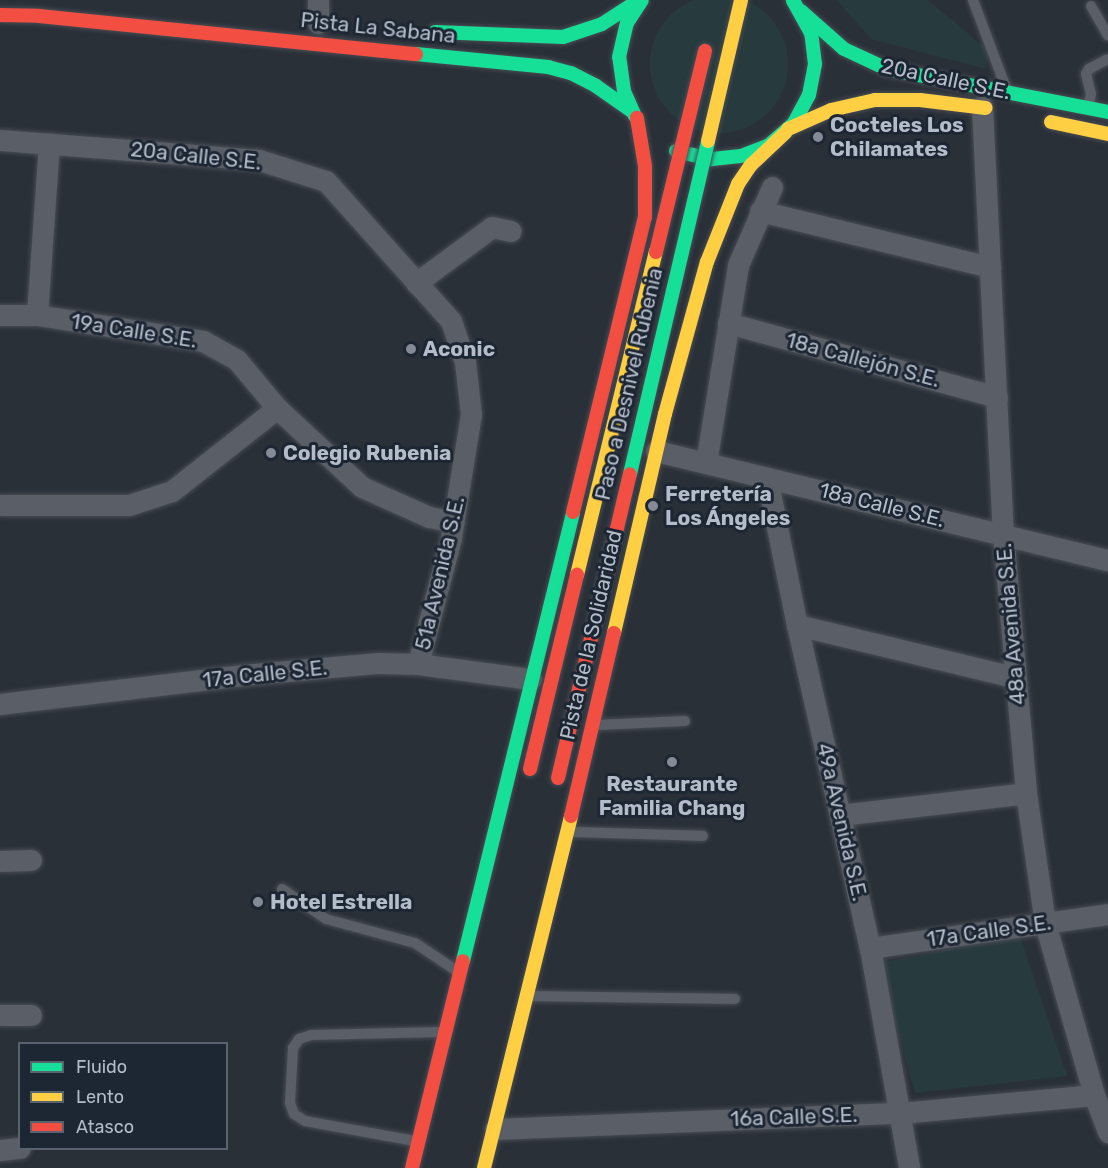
<!DOCTYPE html>
<meta charset="utf-8">
<style>
body{margin:0}
#map{position:relative;width:1108px;height:1168px;overflow:hidden;background:#2a3038;font-family:Rubik,sans-serif}
div>[style]{position:absolute}
.green>*{inset:0;background:#273a3e}
.round{border-radius:50%}
.roads{filter:drop-shadow(0 0 2px #484c53) drop-shadow(0 0 2px #484c53)}
.lane>*{height:10px;margin:-5px;padding:0 5px;transform-origin:5px;border-radius:5px;background:#5a5e66}
.street>*{height:21px;margin:-10.5px;padding:0 10.5px;transform-origin:10.5px;border-radius:10.5px;background:#5a5e66}
.fast>*{height:14px;margin:-7px;padding:0 7px;transform-origin:7px;border-radius:7px;background:#16e098}
.slow>*{height:14px;margin:-7px;padding:0 7px;transform-origin:7px;border-radius:7px;background:#ffcf43}
.jam>*{height:14px;margin:-7px;padding:0 7px;transform-origin:7px;border-radius:7px;background:#f24e42}
.bridges{filter:drop-shadow(0 0 2px #484c55) drop-shadow(0 0 2px #484c55)}
.fast-bridge>*{height:14px;margin:-7px;padding:0 7px;transform-origin:7px;border-radius:7px;background:#16e098}
.slow-bridge>*{height:14px;margin:-7px;padding:0 7px;transform-origin:7px;border-radius:7px;background:#ffcf43}
.jam-bridge>*{height:14px;margin:-7px;padding:0 7px;transform-origin:7px;border-radius:7px;background:#f24e42}
.dots>*{width:16px;height:16px;translate:-50% -50%;box-sizing:border-box;border:3px solid #1d2633;border-radius:50%}
span{translate:-50% -50%;white-space:nowrap;text-align:center;line-height:1.15;-webkit-text-stroke:6px #1d2633;paint-order:stroke}
.street-label{font-size:21px;color:#b4bcc9}
.poi-label{font-size:21px;color:#b4bcc9;font-weight:700}
.left{translate:0 -50%;text-align:left}
.legend{position:absolute;left:18px;top:1042px;width:210px;height:108px;box-sizing:border-box;background:#1d2633;border:2px solid #59626f;margin:0;padding:8px 10px;list-style:none;font-size:18px;color:#b4bcc9}
.legend li{display:flex;align-items:center;gap:12px;height:30px}
.legend b{width:30px;border:2px solid #59626f}
</style>
<div id="map">
<div class="green">
<i class="round" style="left:650px;top:-5px;width:138px;height:138px"></i>
<i style="clip-path:polygon(837px 0,928px 0,989px 51px,986px 69px,871px 39px)"></i>
<i style="clip-path:polygon(1020px 936px,1067px 1076px,915px 1093px,878px 963px)"></i>
</div>
<div class="roads">
<div class="lane">
<i style="left:973px;top:0;width:94px;rotate:69.4deg"></i>
<i style="left:1091px;top:6px;width:34px;rotate:60deg"></i>
<i style="left:1088px;top:107px;width:13px;rotate:-77deg"></i>
<i style="left:1091px;top:94px;width:21px;rotate:-104deg"></i>
<i style="left:1086px;top:74px;width:6px;rotate:-59deg"></i>
<i style="left:1089px;top:69px;width:21px;rotate:-28deg"></i>
<i style="left:597px;top:725px;width:88px;rotate:-2.6deg"></i>
<i style="left:570px;top:832px;width:133px;rotate:1.7deg"></i>
<i style="left:282px;top:889px;width:53px;rotate:34.3deg"></i>
<i style="left:326px;top:919px;width:92px;rotate:15.1deg"></i>
<i style="left:415px;top:943px;width:50px;rotate:33.7deg"></i>
<i style="left:531px;top:996px;width:204px;rotate:0.8deg"></i>
<i style="left:415px;top:1141px;width:112px;rotate:-169.7deg"></i>
<i style="left:305px;top:1121px;width:13px;rotate:-148deg"></i>
<i style="left:294px;top:1114px;width:12px;rotate:-110deg"></i>
<i style="left:290px;top:1103px;width:55px;rotate:-86.9deg"></i>
<i style="left:293px;top:1048px;width:11px;rotate:-56deg"></i>
<i style="left:299px;top:1039px;width:13px;rotate:-18deg"></i>
<i style="left:311px;top:1035px;width:130px;rotate:-1.3deg"></i>
</div>
<div class="street">
<i style="left:318px;top:0;width:23px;rotate:90deg"></i>
<i style="left:982px;top:107px;width:428px;rotate:87.2deg"></i>
<i style="left:1003px;top:534px;width:260px;rotate:84.9deg"></i>
<i style="left:1026px;top:793px;width:131px;rotate:81.7deg"></i>
<i style="left:1045px;top:923px;width:179px;rotate:74.1deg"></i>
<i style="left:1094px;top:1095px;width:40px;rotate:69deg"></i>
<i style="left:0;top:140px;width:260px;rotate:4.4deg"></i>
<i style="left:259px;top:160px;width:70px;rotate:17.4deg"></i>
<i style="left:326px;top:181px;width:188px;rotate:48.2deg"></i>
<i style="left:451px;top:321px;width:43px;rotate:71.1deg"></i>
<i style="left:465px;top:362px;width:52px;rotate:83.4deg"></i>
<i style="left:471px;top:414px;width:126px;rotate:99.2deg"></i>
<i style="left:451px;top:538px;width:130px;rotate:104.7deg"></i>
<i style="left:760px;top:211px;width:237px;rotate:13.7deg"></i>
<i style="left:416px;top:283px;width:94px;rotate:-36.4deg"></i>
<i style="left:492px;top:227px;width:19px;rotate:12deg"></i>
<i style="left:0;top:315px;width:37px"></i>
<i style="left:37px;top:315px;width:168px;rotate:8.9deg"></i>
<i style="left:203px;top:341px;width:39px;rotate:29deg"></i>
<i style="left:237px;top:360px;width:62px;rotate:50.2deg"></i>
<i style="left:277px;top:408px;width:116px;rotate:42.9deg"></i>
<i style="left:362px;top:487px;width:73px;rotate:24.1deg"></i>
<i style="left:429px;top:517px;width:25px;rotate:11deg"></i>
<i style="left:37px;top:315px;width:172px;rotate:-86deg"></i>
<i style="left:728px;top:323px;width:279px;rotate:15.4deg"></i>
<i style="left:656px;top:451px;width:465px;rotate:13.6deg"></i>
<i style="left:706px;top:463px;width:201px;rotate:-80.8deg"></i>
<i style="left:738px;top:265px;width:85px;rotate:-66.4deg"></i>
<i style="left:767px;top:478px;width:150px;rotate:78.5deg"></i>
<i style="left:797px;top:625px;width:331px;rotate:77.3deg"></i>
<i style="left:870px;top:948px;width:223px;rotate:79.9deg"></i>
<i style="left:0;top:505px;width:129px"></i>
<i style="left:129px;top:505px;width:45px;rotate:-18deg"></i>
<i style="left:172px;top:491px;width:134px;rotate:-38.3deg"></i>
<i style="left:797px;top:625px;width:223px;rotate:13.5deg"></i>
<i style="left:0;top:704px;width:245px;rotate:-6.8deg"></i>
<i style="left:243px;top:675px;width:136px;rotate:-5.1deg"></i>
<i style="left:378px;top:663px;width:40px;rotate:1.4deg"></i>
<i style="left:418px;top:664px;width:114px;rotate:7.6deg"></i>
<i style="left:840px;top:815px;width:187px;rotate:-6.7deg"></i>
<i style="left:0;top:861px;width:31px;rotate:-2deg"></i>
<i style="left:870px;top:948px;width:240px;rotate:-8.1deg"></i>
<i style="left:0;top:1015px;width:31px"></i>
<i style="left:495px;top:1129px;width:405px;rotate:-2.3deg"></i>
<i style="left:900px;top:1113px;width:195px;rotate:-5.3deg"></i>
<i style="left:0;top:1150px;width:20px;rotate:-6deg"></i>
</div>
<div class="fast">
<i style="left:801px;top:11px;width:57px;rotate:41.5deg"></i>
<i style="left:844px;top:49px;width:47px;rotate:24.9deg"></i>
<i style="left:887px;top:69px;width:225px;rotate:11deg"></i>
<i style="left:435px;top:32px;width:128px;rotate:2.2deg"></i>
<i style="left:563px;top:37px;width:41px;rotate:-18.4deg"></i>
<i style="left:602px;top:24px;width:44px;rotate:-33deg"></i>
<i style="left:416px;top:54px;width:133px;rotate:5.6deg"></i>
<i style="left:548px;top:67px;width:24px;rotate:15deg"></i>
<i style="left:571px;top:73px;width:28px;rotate:27deg"></i>
<i style="left:596px;top:86px;width:45px;rotate:35.1deg"></i>
<i style="left:635px;top:116px;width:27px;rotate:-114deg"></i>
<i style="left:624px;top:91px;width:34px;rotate:-98deg"></i>
<i style="left:619px;top:57px;width:35px;rotate:-77deg"></i>
<i style="left:627px;top:23px;width:27px;rotate:-57deg"></i>
<i style="left:676px;top:151px;width:37px;rotate:13deg"></i>
<i style="left:712px;top:159px;width:29px;rotate:-6deg"></i>
<i style="left:741px;top:156px;width:30px;rotate:-21deg"></i>
<i style="left:769px;top:145px;width:33px;rotate:-41deg"></i>
<i style="left:794px;top:123px;width:32px;rotate:-62deg"></i>
<i style="left:809px;top:95px;width:32px;rotate:-79deg"></i>
<i style="left:815px;top:64px;width:31px;rotate:-97deg"></i>
<i style="left:811px;top:33px;width:38px;rotate:-119deg"></i>
<i style="left:463px;top:961px;width:462px;rotate:-76.2deg"></i>
</div>
<div class="slow">
<i style="left:1051px;top:122px;width:58px;rotate:11.9deg"></i>
<i style="left:788px;top:129px;width:47px;rotate:-23.8deg"></i>
<i style="left:831px;top:110px;width:45px;rotate:-12.8deg"></i>
<i style="left:875px;top:100px;width:45px"></i>
<i style="left:920px;top:100px;width:66px;rotate:6.9deg"></i>
<i style="left:614px;top:633px;width:225px;rotate:-76.9deg"></i>
<i style="left:665px;top:414px;width:158px;rotate:-74.6deg"></i>
<i style="left:707px;top:262px;width:84px;rotate:-68.3deg"></i>
<i style="left:738px;top:184px;width:23px;rotate:-56deg"></i>
<i style="left:751px;top:165px;width:47px;rotate:-43.3deg"></i>
<i style="left:484px;top:1168px;width:363px;rotate:-76.1deg"></i>
</div>
<div class="jam">
<i style="left:0;top:15px;width:39px;rotate:1deg"></i>
<i style="left:39px;top:16px;width:379px;rotate:5.8deg"></i>
<i style="left:573px;top:512px;width:304px;rotate:-76.3deg"></i>
<i style="left:645px;top:217px;width:51px;rotate:-90deg"></i>
<i style="left:645px;top:166px;width:49px;rotate:-99.5deg"></i>
<i style="left:571px;top:816px;width:188px;rotate:-76.8deg"></i>
<i style="left:412px;top:1168px;width:213px;rotate:-76.2deg"></i>
</div>
</div>
<div class="bridges">
<div class="fast-bridge">
<i style="left:630px;top:474px;width:342px;rotate:-76.8deg"></i>
</div>
<div class="slow-bridge">
<i style="left:708px;top:141px;width:145px;rotate:-76.8deg"></i>
<i style="left:577px;top:575px;width:333px;rotate:-76.3deg"></i>
</div>
<div class="jam-bridge">
<i style="left:656px;top:252px;width:207px;rotate:-76.3deg"></i>
<i style="left:530px;top:769px;width:200px;rotate:-76.4deg"></i>
<i style="left:558px;top:778px;width:312px;rotate:-76.7deg"></i>
</div>
</div>
<div class="dots">
<i style="left:818px;top:137px;background:#848b96"></i>
<i style="left:411px;top:349px;background:#848b96"></i>
<i style="left:271px;top:453px;background:#848b96"></i>
<i style="left:653px;top:506px;background:#848b96"></i>
<i style="left:672px;top:762px;background:#848b96"></i>
<i style="left:258px;top:902px;background:#848b96"></i>
</div>
<div class="street-label">
<span style="left:378px;top:28px;rotate:6deg">Pista La Sabana</span>
<span style="left:946px;top:79px;rotate:12deg">20a Calle S.E.</span>
<span style="left:196px;top:156px;rotate:6deg">20a Calle S.E.</span>
<span style="left:134px;top:331px;rotate:9deg">19a Calle S.E.</span>
<span style="left:863px;top:360px;rotate:15deg">18a Callejón S.E.</span>
<span style="left:629px;top:384px;rotate:-77deg">Paso a Desnivel Rubenia</span>
<span style="left:882px;top:505px;rotate:14deg">18a Calle S.E.</span>
<span style="left:440px;top:573px;rotate:-77deg">51a Avenida S.E.</span>
<span style="left:1011px;top:624px;rotate:-95deg">48a Avenida S.E.</span>
<span style="left:591px;top:635px;rotate:-77deg">Pista de la Solidaridad</span>
<span style="left:265px;top:674px;rotate:-6deg">17a Calle S.E.</span>
<span style="left:842px;top:822px;rotate:77deg">49a Avenida S.E.</span>
<span style="left:989px;top:931px;rotate:-8deg">17a Calle S.E.</span>
<span style="left:794px;top:1117px;rotate:-2deg">16a Calle S.E.</span>
</div>
<div class="poi-label">
<span class="left" style="left:830px;top:137px">Cocteles Los<br>Chilamates</span>
<span class="left" style="left:423px;top:349px">Aconic</span>
<span class="left" style="left:283px;top:453px">Colegio Rubenia</span>
<span class="left" style="left:665px;top:506px">Ferretería<br>Los Ángeles</span>
<span style="left:672px;top:796px">Restaurante<br>Familia Chang</span>
<span class="left" style="left:270px;top:902px">Hotel Estrella</span>
</div>
<ul class="legend">
<li><b style="height:8px;background:#16e098"></b>Fluido</li>
<li><b style="height:8px;background:#ffcf43"></b>Lento</li>
<li><b style="height:8px;background:#f24e42"></b>Atasco</li>
</ul>
</div>
